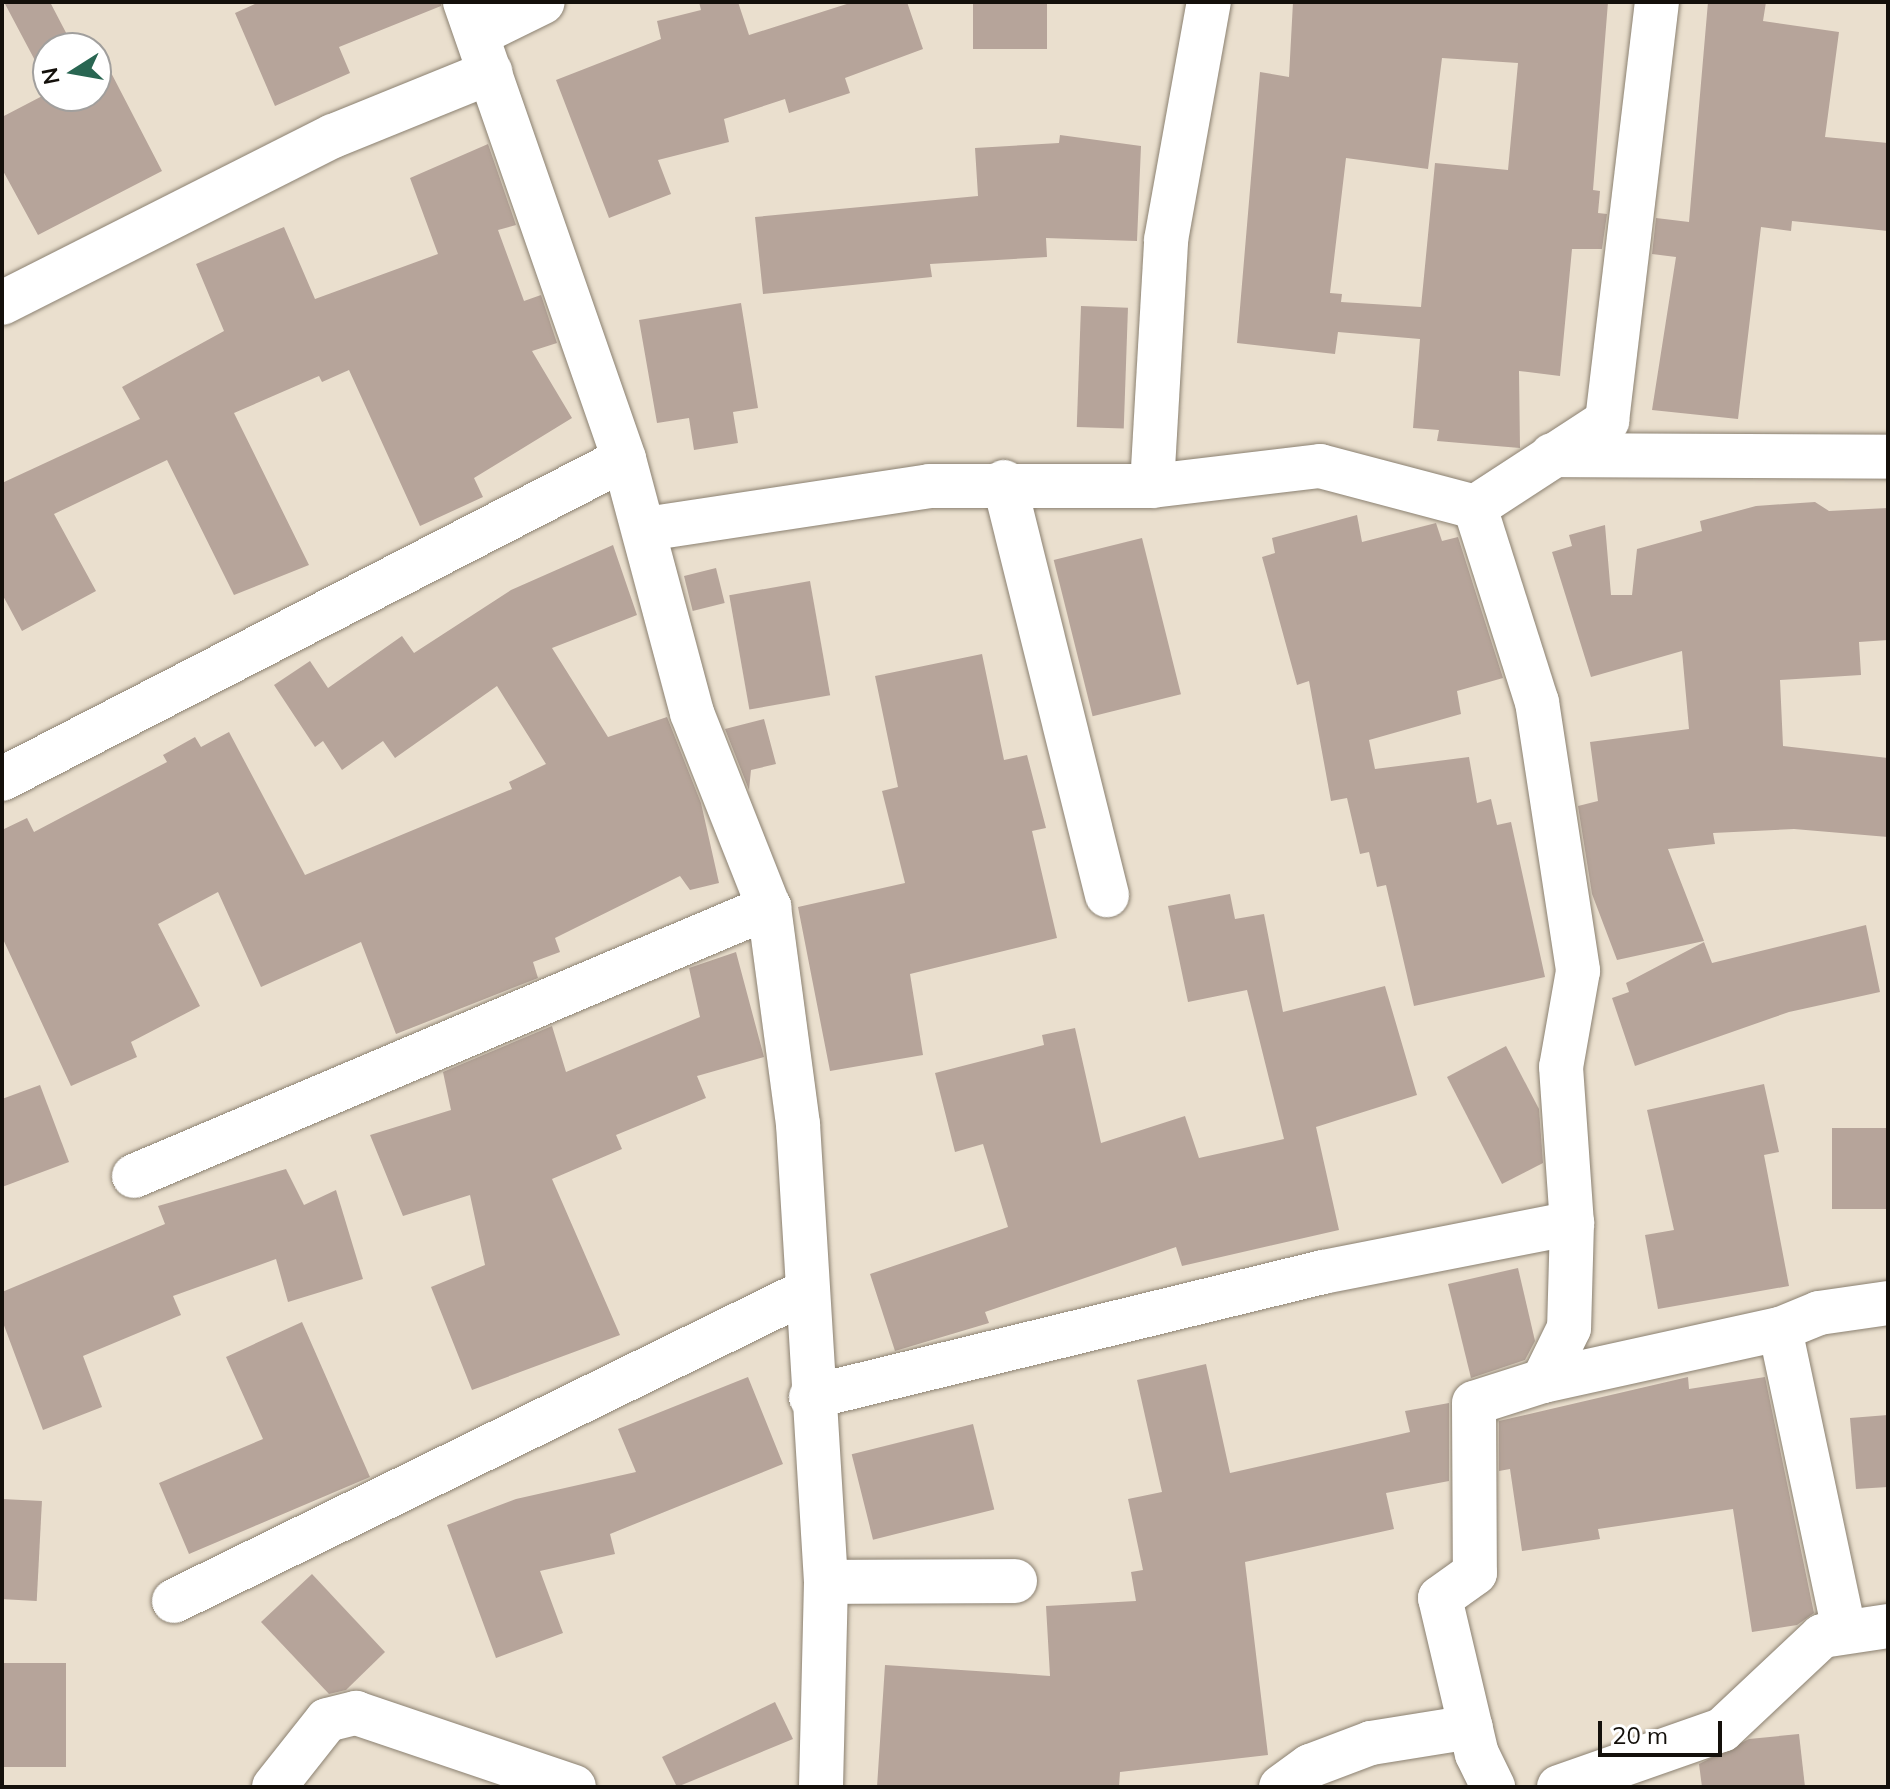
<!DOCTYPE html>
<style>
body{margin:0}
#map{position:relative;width:1890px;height:1789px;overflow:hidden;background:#eadfce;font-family:Mulish,sans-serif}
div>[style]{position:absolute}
.building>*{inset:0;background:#b6a49a;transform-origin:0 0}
.roads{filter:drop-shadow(0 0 2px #8b8171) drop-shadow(0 0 2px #8b8171)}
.minor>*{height:44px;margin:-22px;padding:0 22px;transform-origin:22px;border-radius:22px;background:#fff}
span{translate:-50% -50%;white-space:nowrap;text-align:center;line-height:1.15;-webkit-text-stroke:6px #fff;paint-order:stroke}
.frame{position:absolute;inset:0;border:4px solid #14100b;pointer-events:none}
.north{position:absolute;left:32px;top:32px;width:80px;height:80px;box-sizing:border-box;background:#fff;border:2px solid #a19f9d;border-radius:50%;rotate:259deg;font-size:22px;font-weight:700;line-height:32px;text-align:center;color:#14100b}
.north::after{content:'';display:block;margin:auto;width:28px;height:36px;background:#296652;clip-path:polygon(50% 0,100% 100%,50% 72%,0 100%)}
.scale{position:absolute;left:1598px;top:1721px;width:124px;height:36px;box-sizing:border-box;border:4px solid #14100b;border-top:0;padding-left:10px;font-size:24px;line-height:28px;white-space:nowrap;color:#14100b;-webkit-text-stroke:6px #fff;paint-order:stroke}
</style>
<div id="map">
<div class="building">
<i style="clip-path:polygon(4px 2px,50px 2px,74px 48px,48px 48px,48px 85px)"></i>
<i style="clip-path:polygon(259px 2px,441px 2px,441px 6px,339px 47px,350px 73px,275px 106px,235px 13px)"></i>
<i style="clip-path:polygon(699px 2px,738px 2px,749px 35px,853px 2px,907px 2px,923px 49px,845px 78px,850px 93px,789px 113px,785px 99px,724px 119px,729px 142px,658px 160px,671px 194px,609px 218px,556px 80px,661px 39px,657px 21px,701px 10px)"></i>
<i style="left:973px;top:2px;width:74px;height:47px"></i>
<i style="clip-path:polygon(evenodd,1293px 2px,1608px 2px,1593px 190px,1600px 191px,1598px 213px,1607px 214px,1602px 249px,1572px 249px,1560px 376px,1519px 371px,1520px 448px,1437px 441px,1439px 430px,1413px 428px,1420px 339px,1338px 332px,1335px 354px,1237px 343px,1260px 72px,1289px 77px,1293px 2px,1442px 58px,1518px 63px,1508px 170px,1435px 163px,1421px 307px,1341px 302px,1342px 294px,1330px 293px,1346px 158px,1428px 169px,1442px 58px)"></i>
<i style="clip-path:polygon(1708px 2px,1766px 2px,1763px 21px,1839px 32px,1825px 137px,1888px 143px,1888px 231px,1792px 221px,1791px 231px,1761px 227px,1738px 419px,1652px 410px,1676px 257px,1652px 254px,1656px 218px,1689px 222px)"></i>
<i style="clip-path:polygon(106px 63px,162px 171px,38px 235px,2px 169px,2px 117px,48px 93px,96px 96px,96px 68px)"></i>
<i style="clip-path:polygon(1060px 135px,1141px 146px,1137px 241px,1046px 238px,1047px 257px,930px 264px,932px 277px,763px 294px,755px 217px,978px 196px,975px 148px,1059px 143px)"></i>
<i style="clip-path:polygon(488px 144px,516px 225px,498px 230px,524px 301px,541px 295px,557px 343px,532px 351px,572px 418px,474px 478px,483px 497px,420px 526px,349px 370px,322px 382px,319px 376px,234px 413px,309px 565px,234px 595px,167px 460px,54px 514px,96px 591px,22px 631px,2px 594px,2px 483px,140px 419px,122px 387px,224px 331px,196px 264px,284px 227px,315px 299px,438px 254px,410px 178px)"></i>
<i style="clip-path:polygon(741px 303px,758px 408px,733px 412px,738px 443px,694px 450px,689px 418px,657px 423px,639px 320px)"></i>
<i style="left:1081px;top:306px;width:47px;height:121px;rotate:2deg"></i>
<i style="clip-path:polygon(1815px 502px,1829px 511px,1888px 508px,1888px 640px,1859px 642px,1861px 675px,1780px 680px,1783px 746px,1888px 758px,1888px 837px,1794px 829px,1713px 833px,1715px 844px,1668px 849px,1704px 941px,1617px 960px,1592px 894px,1578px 806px,1598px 801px,1590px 742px,1689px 729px,1682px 651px,1591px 677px,1552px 552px,1572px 546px,1569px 535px,1605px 525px,1611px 595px,1632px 595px,1637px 549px,1702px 531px,1700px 521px,1756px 506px)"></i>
<i style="clip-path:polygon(1357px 515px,1362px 542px,1436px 523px,1442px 541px,1458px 537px,1503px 678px,1457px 691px,1461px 714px,1369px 740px,1375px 769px,1469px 757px,1477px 803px,1491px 799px,1497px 825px,1511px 822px,1545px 977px,1414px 1006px,1386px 885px,1377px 887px,1369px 852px,1360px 854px,1347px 798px,1331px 801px,1309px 681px,1297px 685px,1262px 557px,1275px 553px,1272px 538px)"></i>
<i style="left:1142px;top:538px;width:161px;height:91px;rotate:76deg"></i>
<i style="clip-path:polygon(613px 545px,637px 615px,552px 648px,608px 737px,667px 717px,701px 803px,719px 883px,690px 890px,680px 876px,555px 938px,560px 952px,533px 962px,538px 978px,396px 1034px,361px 942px,261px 987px,218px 892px,158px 924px,200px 1006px,131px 1042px,137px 1057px,71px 1086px,2px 937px,2px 830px,27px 818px,34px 832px,167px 762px,163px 755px,195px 737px,201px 747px,229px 732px,305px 875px,512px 789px,509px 782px,546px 764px,497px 686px,395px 758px,383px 741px,342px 770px,323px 741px,315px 747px,274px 685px,310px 661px,328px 688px,402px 636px,414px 653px,511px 590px)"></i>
<i style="left:716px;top:568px;width:36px;height:33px;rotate:76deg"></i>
<i style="left:810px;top:581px;width:116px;height:82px;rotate:80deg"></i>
<i style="clip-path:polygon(982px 654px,1004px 760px,1027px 755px,1046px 828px,1032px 831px,1057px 938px,910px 974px,923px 1055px,830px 1071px,798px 907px,905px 883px,882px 791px,898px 787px,875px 676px)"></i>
<i style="clip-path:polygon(764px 719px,776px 764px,751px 770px,749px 790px,725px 729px)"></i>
<i style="clip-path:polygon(1230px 894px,1235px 919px,1264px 914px,1283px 1012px,1385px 986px,1417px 1095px,1316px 1127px,1339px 1230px,1182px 1266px,1176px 1247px,985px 1312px,989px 1323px,895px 1351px,870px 1274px,1008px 1227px,983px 1144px,955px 1152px,935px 1073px,1044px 1045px,1042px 1035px,1075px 1028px,1101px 1143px,1185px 1116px,1199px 1158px,1284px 1139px,1247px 990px,1188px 1002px,1168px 906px)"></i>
<i style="clip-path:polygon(1866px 925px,1880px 992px,1789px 1012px,1635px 1066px,1612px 998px,1629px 992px,1626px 983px,1704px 942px,1712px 963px)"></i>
<i style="clip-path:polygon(736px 952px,764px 1057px,697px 1076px,706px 1098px,616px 1135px,622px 1149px,552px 1179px,620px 1335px,472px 1390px,431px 1287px,485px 1265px,470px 1195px,403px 1216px,370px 1135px,451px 1110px,443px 1072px,552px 1026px,566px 1072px,700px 1017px,689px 968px)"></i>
<i style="clip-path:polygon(1506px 1046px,1539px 1109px,1543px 1163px,1502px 1184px,1447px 1077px)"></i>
<i style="clip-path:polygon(1764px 1084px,1779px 1152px,1764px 1155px,1789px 1286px,1658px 1309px,1645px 1235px,1674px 1230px,1647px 1110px)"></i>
<i style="clip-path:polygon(40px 1085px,69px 1162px,2px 1187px,2px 1099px)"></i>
<i style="left:1888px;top:1128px;width:81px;height:56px;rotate:90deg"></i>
<i style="clip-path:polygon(286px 1169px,304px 1205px,336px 1190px,363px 1279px,288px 1302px,276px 1259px,173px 1296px,181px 1315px,83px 1356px,102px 1407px,43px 1430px,2px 1320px,2px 1292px,165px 1224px,158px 1206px)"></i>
<i style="clip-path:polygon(1518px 1268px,1535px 1341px,1525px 1360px,1471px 1378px,1448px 1284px)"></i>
<i style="clip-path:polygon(302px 1322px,370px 1477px,189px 1554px,159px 1483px,263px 1439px,226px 1357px)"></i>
<i style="clip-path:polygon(1206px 1364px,1230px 1473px,1410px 1432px,1405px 1411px,1449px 1403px,1449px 1481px,1386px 1493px,1394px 1529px,1245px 1562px,1268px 1755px,1120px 1772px,1119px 1787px,877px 1787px,885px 1665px,1050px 1676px,1046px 1606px,1136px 1601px,1131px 1572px,1143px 1570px,1128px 1499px,1162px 1492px,1137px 1380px)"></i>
<i style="clip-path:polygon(748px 1377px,783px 1464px,610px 1534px,615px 1554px,540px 1571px,563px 1633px,496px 1658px,447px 1525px,516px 1499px,636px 1472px,618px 1429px)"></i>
<i style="clip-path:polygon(1688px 1377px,1689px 1389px,1765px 1377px,1814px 1613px,1797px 1625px,1752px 1632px,1733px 1509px,1598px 1529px,1600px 1539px,1522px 1551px,1510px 1469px,1499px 1471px,1499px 1421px)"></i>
<i style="clip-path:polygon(1888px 1415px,1888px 1487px,1856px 1489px,1850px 1418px)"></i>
<i style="left:973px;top:1424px;width:88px;height:125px;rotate:76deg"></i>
<i style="left:2px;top:1499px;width:40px;height:100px;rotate:3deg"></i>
<i style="clip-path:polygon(312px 1574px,385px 1652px,346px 1690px,329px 1694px,261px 1622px)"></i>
<i style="left:66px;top:1663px;width:104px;height:64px;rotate:90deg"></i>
<i style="clip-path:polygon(775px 1702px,793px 1739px,677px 1787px,662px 1757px)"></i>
<i style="clip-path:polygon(1799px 1734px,1805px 1787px,1702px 1787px,1699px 1764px,1749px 1739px)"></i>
</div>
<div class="roads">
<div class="minor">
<i style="left:465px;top:2px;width:484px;rotate:70.8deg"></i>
<i style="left:624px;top:459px;width:263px;rotate:75deg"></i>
<i style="left:692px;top:713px;width:209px;rotate:68.4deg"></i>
<i style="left:769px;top:907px;width:219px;rotate:82.4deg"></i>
<i style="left:798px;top:1124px;width:459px;rotate:86.5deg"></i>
<i style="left:826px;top:1582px;width:205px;rotate:91.4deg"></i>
<i style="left:478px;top:34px;width:72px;rotate:-26.2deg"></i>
<i style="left:2px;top:303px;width:371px;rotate:-26.8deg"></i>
<i style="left:333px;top:136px;width:170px;rotate:-22.1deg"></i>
<i style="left:1552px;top:455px;width:336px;rotate:0.3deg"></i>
<i style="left:1004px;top:482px;width:426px;rotate:76deg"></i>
<i style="left:1152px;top:486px;width:246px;rotate:-86.7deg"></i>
<i style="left:1166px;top:240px;width:242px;rotate:-79.8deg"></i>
<i style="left:1475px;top:507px;width:205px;rotate:72.4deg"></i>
<i style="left:1537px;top:702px;width:272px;rotate:81.3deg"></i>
<i style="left:1578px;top:971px;width:97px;rotate:100deg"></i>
<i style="left:1561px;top:1067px;width:156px;rotate:86deg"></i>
<i style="left:1572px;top:1223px;width:105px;rotate:91.6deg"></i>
<i style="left:1569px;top:1328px;width:59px;rotate:116.1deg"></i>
<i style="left:1543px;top:1381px;width:72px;rotate:162.3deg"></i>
<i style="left:1474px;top:1403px;width:170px;rotate:89.7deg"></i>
<i style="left:1475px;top:1573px;width:43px;rotate:144.5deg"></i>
<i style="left:1440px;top:1598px;width:160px;rotate:76.7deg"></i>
<i style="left:1477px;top:1754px;width:37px;rotate:64deg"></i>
<i style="left:646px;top:529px;width:286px;rotate:-8.6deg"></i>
<i style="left:929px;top:486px;width:223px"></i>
<i style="left:1152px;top:486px;width:169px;rotate:-6.8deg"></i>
<i style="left:1320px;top:466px;width:160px;rotate:14.8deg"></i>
<i style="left:1475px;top:507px;width:158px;rotate:-33.1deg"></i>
<i style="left:1607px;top:421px;width:422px;rotate:-83.2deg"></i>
<i style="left:2px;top:779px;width:699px;rotate:-27.22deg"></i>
<i style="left:134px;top:1176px;width:690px;rotate:-22.96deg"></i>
<i style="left:1780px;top:1329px;width:308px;rotate:78deg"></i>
<i style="left:1543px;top:1381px;width:243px;rotate:-12.4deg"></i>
<i style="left:1780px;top:1329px;width:42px;rotate:-22.3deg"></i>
<i style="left:1819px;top:1313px;width:70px;rotate:-8.2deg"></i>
<i style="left:811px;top:1397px;width:527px;rotate:-13.72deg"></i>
<i style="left:1323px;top:1272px;width:254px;rotate:-11.1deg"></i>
<i style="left:826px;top:1582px;width:189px;rotate:-0.3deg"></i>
<i style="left:174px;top:1601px;width:705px;rotate:-26.09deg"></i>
<i style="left:274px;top:1787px;width:85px;rotate:-51.7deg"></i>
<i style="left:327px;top:1720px;width:30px;rotate:-14deg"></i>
<i style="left:356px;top:1713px;width:230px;rotate:18.7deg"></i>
<i style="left:1281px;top:1787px;width:36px;rotate:-36deg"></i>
<i style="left:1310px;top:1766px;width:65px;rotate:-20.7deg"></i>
<i style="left:1371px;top:1743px;width:101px;rotate:-9.1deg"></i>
<i style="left:1559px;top:1787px;width:173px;rotate:-19.3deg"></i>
<i style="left:1722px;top:1730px;width:137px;rotate:-43.2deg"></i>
<i style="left:1822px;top:1636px;width:67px;rotate:-8.6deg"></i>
</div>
</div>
<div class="frame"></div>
<div class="north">N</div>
<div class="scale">20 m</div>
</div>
